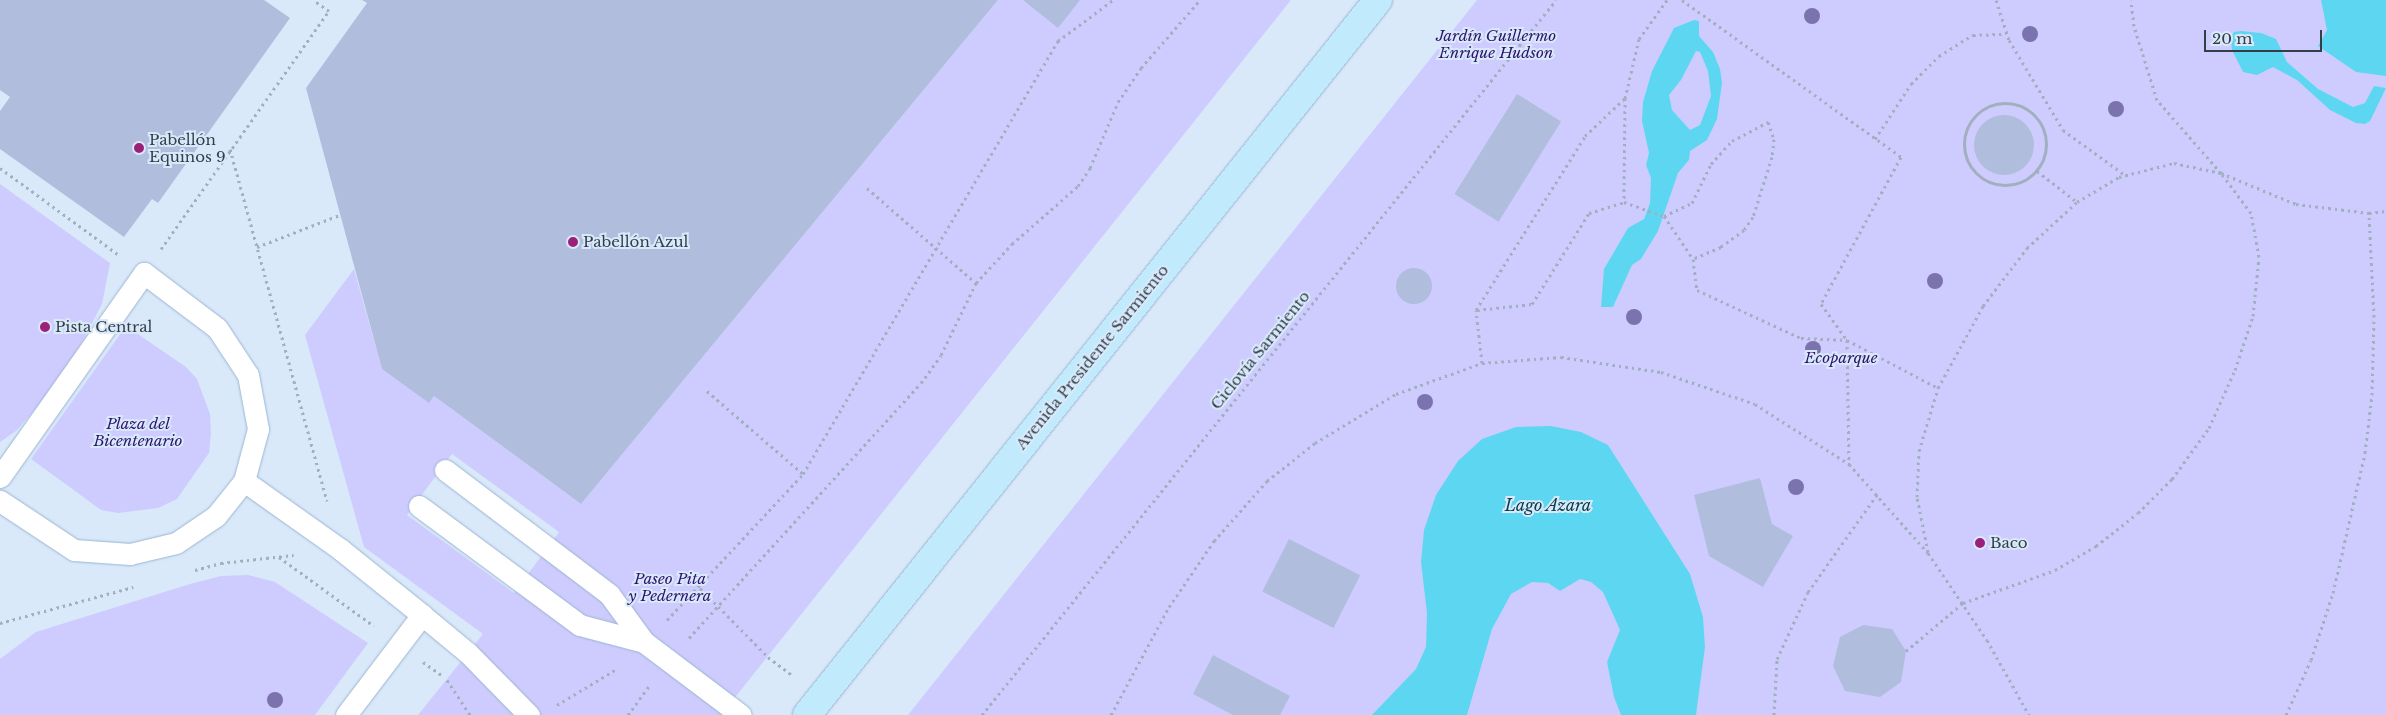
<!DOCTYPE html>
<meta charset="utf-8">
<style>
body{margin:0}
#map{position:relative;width:2386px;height:715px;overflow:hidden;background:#d9e9fa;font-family:"Libre Baskerville",serif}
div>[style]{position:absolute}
.green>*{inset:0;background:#ceccff}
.water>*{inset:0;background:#5dd7f1}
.building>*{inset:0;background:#b1bddd;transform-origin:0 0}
.round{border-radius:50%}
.path>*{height:3px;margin-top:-1.5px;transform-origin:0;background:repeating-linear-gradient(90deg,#a1afbe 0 2.5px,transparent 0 6.5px)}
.path>.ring{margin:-1.5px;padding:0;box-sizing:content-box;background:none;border:3px solid #a1afbe;border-radius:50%}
.roads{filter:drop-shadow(0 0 1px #9cb5d1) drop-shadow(0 0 1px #9cb5d1)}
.service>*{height:21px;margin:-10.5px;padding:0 10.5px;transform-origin:10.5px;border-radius:10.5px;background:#fff}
.secondary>*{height:28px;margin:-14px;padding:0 14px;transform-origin:14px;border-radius:14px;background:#c1ebfc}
.trees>*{width:16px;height:16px;margin:-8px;border-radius:50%;background:#7a73ad}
.dots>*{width:14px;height:14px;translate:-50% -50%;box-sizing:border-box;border:2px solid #d9e9fa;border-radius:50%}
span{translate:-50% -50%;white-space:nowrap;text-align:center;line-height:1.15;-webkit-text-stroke:4px #d9e9fa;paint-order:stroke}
.park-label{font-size:15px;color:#2d136e;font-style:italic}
.poi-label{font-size:15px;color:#333e49}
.left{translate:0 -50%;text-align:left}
.street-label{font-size:15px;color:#333e49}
.water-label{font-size:16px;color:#06404b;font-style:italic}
.scale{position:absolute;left:2204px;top:30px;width:118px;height:22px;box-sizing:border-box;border:2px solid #333e49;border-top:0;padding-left:6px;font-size:15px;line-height:18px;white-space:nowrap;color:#333e49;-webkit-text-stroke:4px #d9e9fa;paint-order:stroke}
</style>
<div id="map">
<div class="green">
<i style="clip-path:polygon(evenodd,998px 0,1291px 0,721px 715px,418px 715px,483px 634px,364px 547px,305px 335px,354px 269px,382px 369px,429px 402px,434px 396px,581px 504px,998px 0,452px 454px,559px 532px,514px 593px,407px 515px,452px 454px)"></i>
<i style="clip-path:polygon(1477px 0,2386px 0,2386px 715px,908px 715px)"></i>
<i style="clip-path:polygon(0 184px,110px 263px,102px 304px,78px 350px,51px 391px,16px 431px,0 442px)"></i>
<i style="clip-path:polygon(126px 326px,186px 367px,197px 379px,210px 414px,211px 434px,209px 453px,177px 499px,158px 508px,118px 513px,101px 510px,31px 459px)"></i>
<i style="clip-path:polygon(248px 575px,275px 582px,368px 643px,315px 715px,0 715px,0 659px,36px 632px,190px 584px,221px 576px)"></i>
</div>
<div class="water">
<i style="clip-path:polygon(2321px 0,2386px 0,2386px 76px,2356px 72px,2318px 46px,2327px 30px)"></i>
<i style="clip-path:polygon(evenodd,1694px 20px,1699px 21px,1699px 36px,1713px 52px,1720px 69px,1722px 83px,1717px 119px,1707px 140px,1690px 151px,1689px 160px,1678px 173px,1658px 231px,1641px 259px,1632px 265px,1613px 307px,1601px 307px,1604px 269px,1628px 228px,1644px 219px,1650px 203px,1651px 178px,1646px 165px,1649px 153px,1642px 121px,1643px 102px,1652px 71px,1674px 28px,1694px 20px,1696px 51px,1700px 52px,1708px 71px,1711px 96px,1700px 125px,1690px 130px,1672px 110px,1669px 95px,1681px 80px,1696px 51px)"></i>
<i style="clip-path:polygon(2241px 31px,2261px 33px,2276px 39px,2287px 62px,2318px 89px,2353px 107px,2365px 103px,2374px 86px,2386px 88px,2370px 121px,2365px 124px,2356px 123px,2330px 110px,2297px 80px,2273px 67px,2257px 75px,2243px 72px,2232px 50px,2231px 37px,2234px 32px)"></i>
<i style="clip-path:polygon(1551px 426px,1581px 432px,1608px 445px,1690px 574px,1703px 617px,1705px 647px,1696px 715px,1621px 715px,1614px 697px,1607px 662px,1620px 630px,1603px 592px,1591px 582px,1580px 579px,1560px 591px,1548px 583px,1532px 582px,1511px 594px,1492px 629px,1467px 715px,1372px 715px,1416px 669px,1426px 647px,1427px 613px,1421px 562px,1424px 530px,1436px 495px,1458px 461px,1482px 439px,1516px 427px)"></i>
</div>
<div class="building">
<i style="clip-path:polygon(0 0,264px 0,290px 18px,158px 203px,152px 199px,124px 237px,0 149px,0 111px,10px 97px,0 90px)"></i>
<i style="clip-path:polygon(362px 0,998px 0,581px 504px,434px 396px,429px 403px,382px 369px,306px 88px,367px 3px)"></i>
<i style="clip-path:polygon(1023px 0,1080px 0,1058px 28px)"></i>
<i style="left:1517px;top:94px;width:52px;height:118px;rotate:32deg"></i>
<i class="round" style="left:1974px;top:115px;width:60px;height:60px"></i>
<i class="round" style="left:1396px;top:268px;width:36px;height:36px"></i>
<i style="clip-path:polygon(1760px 478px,1772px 524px,1793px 536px,1763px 587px,1709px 556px,1694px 495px)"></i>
<i style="left:1289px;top:539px;width:80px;height:59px;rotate:27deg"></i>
<i style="clip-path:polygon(1863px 625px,1892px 629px,1906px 651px,1901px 682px,1880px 697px,1845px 691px,1833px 666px,1840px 637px)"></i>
<i style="clip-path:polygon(1213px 655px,1290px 696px,1280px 715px,1233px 715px,1193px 694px)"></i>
</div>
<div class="path">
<i style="left:1667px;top:0;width:48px;rotate:125.7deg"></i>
<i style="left:1639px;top:39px;width:61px;rotate:103.3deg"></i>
<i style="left:1625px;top:98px;width:104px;rotate:90.6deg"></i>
<i style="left:1624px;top:202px;width:42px;rotate:19.3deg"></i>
<i style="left:1664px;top:216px;width:52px;rotate:56deg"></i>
<i style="left:1693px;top:259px;width:31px;rotate:83deg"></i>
<i style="left:1697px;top:290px;width:115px;rotate:24.8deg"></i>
<i style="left:1801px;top:338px;width:46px;rotate:2.5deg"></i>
<i style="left:1847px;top:340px;width:103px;rotate:27.8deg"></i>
<i style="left:1682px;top:0;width:269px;rotate:35.6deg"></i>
<i style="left:1901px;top:157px;width:167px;rotate:118.6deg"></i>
<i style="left:1821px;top:304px;width:44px;rotate:54.2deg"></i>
<i style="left:1847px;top:340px;width:124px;rotate:89.1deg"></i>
<i style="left:1996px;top:0;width:42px;rotate:72deg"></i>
<i style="left:2009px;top:40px;width:105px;rotate:59deg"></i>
<i style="left:2063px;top:130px;width:77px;rotate:36deg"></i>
<i class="ring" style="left:1964px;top:103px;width:79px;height:79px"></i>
<i style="left:1875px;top:139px;width:66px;rotate:-56.8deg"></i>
<i style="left:1911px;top:84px;width:40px;rotate:-45deg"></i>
<i style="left:1939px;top:56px;width:40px;rotate:-32deg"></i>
<i style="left:1973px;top:35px;width:33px;rotate:-2deg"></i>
<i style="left:230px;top:149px;width:365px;rotate:74.6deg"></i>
<i style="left:0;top:168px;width:147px;rotate:36.2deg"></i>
<i style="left:2037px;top:171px;width:51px;rotate:37.8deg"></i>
<i style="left:867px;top:188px;width:145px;rotate:41.1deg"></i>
<i style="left:1664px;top:216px;width:31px;rotate:-25deg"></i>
<i style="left:1692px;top:203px;width:43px;rotate:-64deg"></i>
<i style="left:1711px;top:164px;width:31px;rotate:-48deg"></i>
<i style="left:1732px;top:141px;width:41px;rotate:-27.8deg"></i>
<i style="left:1768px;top:122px;width:18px;rotate:71deg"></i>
<i style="left:1774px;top:139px;width:18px;rotate:96deg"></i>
<i style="left:1772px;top:157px;width:63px;rotate:107.6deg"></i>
<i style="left:1753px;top:217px;width:16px;rotate:125deg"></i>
<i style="left:1744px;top:230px;width:29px;rotate:144deg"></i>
<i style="left:1721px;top:247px;width:30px;rotate:157deg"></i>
<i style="left:257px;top:247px;width:89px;rotate:-21.1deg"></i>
<i style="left:161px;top:249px;width:291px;rotate:-54.8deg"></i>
<i style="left:329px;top:11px;width:19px;rotate:-145deg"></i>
<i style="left:1477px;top:310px;width:55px;rotate:-6.2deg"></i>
<i style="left:1532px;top:304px;width:107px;rotate:-57.9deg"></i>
<i style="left:1589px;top:213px;width:37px;rotate:-17deg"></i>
<i style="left:1482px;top:363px;width:53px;rotate:-96.5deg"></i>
<i style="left:1476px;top:310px;width:205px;rotate:-57.9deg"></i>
<i style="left:1585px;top:136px;width:55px;rotate:-43.5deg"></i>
<i style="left:707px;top:391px;width:127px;rotate:40.8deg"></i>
<i style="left:1928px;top:552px;width:56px;rotate:-101.3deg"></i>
<i style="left:1917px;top:497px;width:46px;rotate:-87.5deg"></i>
<i style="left:1919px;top:451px;width:66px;rotate:-73.2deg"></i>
<i style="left:1938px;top:388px;width:94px;rotate:-61.2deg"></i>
<i style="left:1983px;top:306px;width:73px;rotate:-52.8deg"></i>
<i style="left:2027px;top:248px;width:68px;rotate:-42.6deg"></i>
<i style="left:2077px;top:202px;width:49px;rotate:-30.8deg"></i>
<i style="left:2119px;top:177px;width:57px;rotate:-14.3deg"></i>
<i style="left:2174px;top:163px;width:48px;rotate:12deg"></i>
<i style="left:2221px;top:173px;width:81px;rotate:22.5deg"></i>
<i style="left:2296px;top:204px;width:74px;rotate:7deg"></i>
<i style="left:2369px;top:213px;width:17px;rotate:-7deg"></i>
<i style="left:279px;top:557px;width:117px;rotate:36deg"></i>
<i style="left:195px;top:570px;width:27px;rotate:-15deg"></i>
<i style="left:221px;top:563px;width:73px;rotate:-6.3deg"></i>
<i style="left:700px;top:588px;width:97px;rotate:45.4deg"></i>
<i style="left:768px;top:657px;width:31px;rotate:37deg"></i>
<i style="left:667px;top:620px;width:200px;rotate:-47deg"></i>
<i style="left:803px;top:474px;width:503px;rotate:-59.51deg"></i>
<i style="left:1058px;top:41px;width:69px;rotate:-36.7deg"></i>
<i style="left:0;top:623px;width:138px;rotate:-15.1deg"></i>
<i style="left:689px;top:638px;width:345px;rotate:-47.7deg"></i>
<i style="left:921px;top:383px;width:34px;rotate:-54deg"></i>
<i style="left:941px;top:355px;width:80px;rotate:-64.1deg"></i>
<i style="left:976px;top:283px;width:53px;rotate:-47.3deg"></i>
<i style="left:1012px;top:244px;width:88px;rotate:-41.3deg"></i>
<i style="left:1078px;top:186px;width:22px;rotate:-56deg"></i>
<i style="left:1090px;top:168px;width:72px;rotate:-67deg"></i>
<i style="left:1118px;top:102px;width:41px;rotate:-55.9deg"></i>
<i style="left:1141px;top:68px;width:90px;rotate:-49.1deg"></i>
<i style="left:1906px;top:651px;width:75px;rotate:-40.1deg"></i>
<i style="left:1963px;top:603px;width:98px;rotate:-19.7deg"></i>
<i style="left:2055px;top:570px;width:48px;rotate:-30.3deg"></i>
<i style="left:2096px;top:546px;width:53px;rotate:-38.2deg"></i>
<i style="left:2138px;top:513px;width:48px;rotate:-45deg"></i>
<i style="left:2172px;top:479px;width:63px;rotate:-54deg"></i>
<i style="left:2209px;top:428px;width:64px;rotate:-65.9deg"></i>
<i style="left:2235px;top:370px;width:57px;rotate:-71.6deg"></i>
<i style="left:2253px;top:316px;width:59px;rotate:-84.2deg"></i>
<i style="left:2259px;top:257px;width:45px;rotate:-100.3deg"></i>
<i style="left:2251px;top:213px;width:50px;rotate:-126.9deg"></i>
<i style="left:2221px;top:173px;width:97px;rotate:-131.2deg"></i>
<i style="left:2157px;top:100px;width:77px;rotate:-107.3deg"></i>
<i style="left:2134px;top:26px;width:26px;rotate:-97deg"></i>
<i style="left:423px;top:662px;width:24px;rotate:35deg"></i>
<i style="left:447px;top:680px;width:42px;rotate:56.7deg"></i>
<i style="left:557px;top:705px;width:71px;rotate:-31.2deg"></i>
<i style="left:628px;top:715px;width:37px;rotate:-54deg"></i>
<i style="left:982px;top:715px;width:917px;rotate:-51.24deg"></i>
<i style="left:1111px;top:715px;width:123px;rotate:-61.8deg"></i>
<i style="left:1169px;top:607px;width:80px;rotate:-55.7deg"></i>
<i style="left:1214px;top:541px;width:80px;rotate:-48.5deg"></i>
<i style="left:1267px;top:481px;width:61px;rotate:-38.4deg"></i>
<i style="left:1315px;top:443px;width:95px;rotate:-31.2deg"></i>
<i style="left:1396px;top:394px;width:91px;rotate:-19.8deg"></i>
<i style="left:1482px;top:363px;width:79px;rotate:-4.3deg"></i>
<i style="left:1561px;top:357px;width:101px;rotate:8.5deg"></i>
<i style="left:1661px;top:372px;width:99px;rotate:18.8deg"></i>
<i style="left:1755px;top:404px;width:112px;rotate:32.6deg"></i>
<i style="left:1849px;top:464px;width:119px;rotate:48.4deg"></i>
<i style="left:1928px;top:553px;width:105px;rotate:55.9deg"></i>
<i style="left:1987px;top:640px;width:86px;rotate:60.8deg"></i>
<i style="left:1774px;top:715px;width:56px;rotate:-86.9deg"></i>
<i style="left:1777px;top:659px;width:74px;rotate:-65.2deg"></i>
<i style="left:1808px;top:592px;width:121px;rotate:-54.7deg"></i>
<i style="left:2286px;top:715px;width:60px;rotate:-65.6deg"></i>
<i style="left:2311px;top:660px;width:71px;rotate:-71.8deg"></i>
<i style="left:2333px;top:593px;width:144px;rotate:-77.1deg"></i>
<i style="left:2365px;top:453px;width:58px;rotate:-83.1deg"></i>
<i style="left:2372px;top:395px;width:78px;rotate:-88.5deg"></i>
<i style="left:2374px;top:317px;width:104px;rotate:-92.8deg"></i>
</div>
<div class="roads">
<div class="service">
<i style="left:445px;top:470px;width:206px;rotate:37.1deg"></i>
<i style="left:609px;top:594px;width:59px;rotate:53.9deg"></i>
<i style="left:644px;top:642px;width:121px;rotate:37deg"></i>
<i style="left:0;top:477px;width:250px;rotate:-54.8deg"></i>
<i style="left:144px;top:273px;width:91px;rotate:37deg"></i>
<i style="left:217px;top:328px;width:56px;rotate:56.6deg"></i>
<i style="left:248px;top:375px;width:55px;rotate:79.5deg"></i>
<i style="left:258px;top:429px;width:54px;rotate:105.1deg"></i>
<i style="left:244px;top:481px;width:45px;rotate:128.7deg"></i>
<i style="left:216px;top:516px;width:48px;rotate:146deg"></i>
<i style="left:176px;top:543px;width:47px;rotate:166.6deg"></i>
<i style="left:130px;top:554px;width:56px;rotate:-175.9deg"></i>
<i style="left:74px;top:550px;width:89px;rotate:-146.5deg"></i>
<i style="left:244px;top:481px;width:118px;rotate:35.3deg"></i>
<i style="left:340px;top:549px;width:105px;rotate:38.8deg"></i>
<i style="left:422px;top:615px;width:60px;rotate:39.6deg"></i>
<i style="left:468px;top:653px;width:87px;rotate:45.5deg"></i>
<i style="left:419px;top:506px;width:200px;rotate:36.5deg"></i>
<i style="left:580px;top:625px;width:66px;rotate:14.9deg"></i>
<i style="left:346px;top:715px;width:126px;rotate:-52.8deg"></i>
</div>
<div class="secondary">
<i style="left:807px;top:715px;width:915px;rotate:-51.39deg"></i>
</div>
</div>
<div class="trees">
<i style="left:1812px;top:16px"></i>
<i style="left:2030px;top:34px"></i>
<i style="left:2116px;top:109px"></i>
<i style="left:1935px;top:281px"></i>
<i style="left:1634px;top:317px"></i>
<i style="left:1813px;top:349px"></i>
<i style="left:1425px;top:402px"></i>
<i style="left:1796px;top:487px"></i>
<i style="left:275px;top:700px"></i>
</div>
<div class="dots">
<i style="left:139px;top:148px;background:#9a2079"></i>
<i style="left:573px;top:242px;background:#9a2079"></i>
<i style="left:45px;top:327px;background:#9a2079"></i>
<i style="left:1980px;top:543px;background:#9a2079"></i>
</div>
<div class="park-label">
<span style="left:1496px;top:44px">Jardín Guillermo<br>Enrique Hudson</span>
<span style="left:1841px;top:358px">Ecoparque</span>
<span style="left:138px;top:432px">Plaza del<br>Bicentenario</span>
<span style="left:670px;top:587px">Paseo Pita<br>y Pedernera</span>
</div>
<div class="poi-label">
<span class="left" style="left:149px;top:148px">Pabellón<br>Equinos 9</span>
<span class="left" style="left:583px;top:242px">Pabellón Azul</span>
<span class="left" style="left:55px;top:327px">Pista Central</span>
<span class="left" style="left:1990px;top:543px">Baco</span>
</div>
<div class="street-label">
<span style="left:1260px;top:350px;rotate:-51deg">Ciclovía Sarmiento</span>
<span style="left:1092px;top:357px;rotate:-51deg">Avenida Presidente Sarmiento</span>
</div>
<div class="water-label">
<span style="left:1548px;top:505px">Lago Azara</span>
</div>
<div class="scale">20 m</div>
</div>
